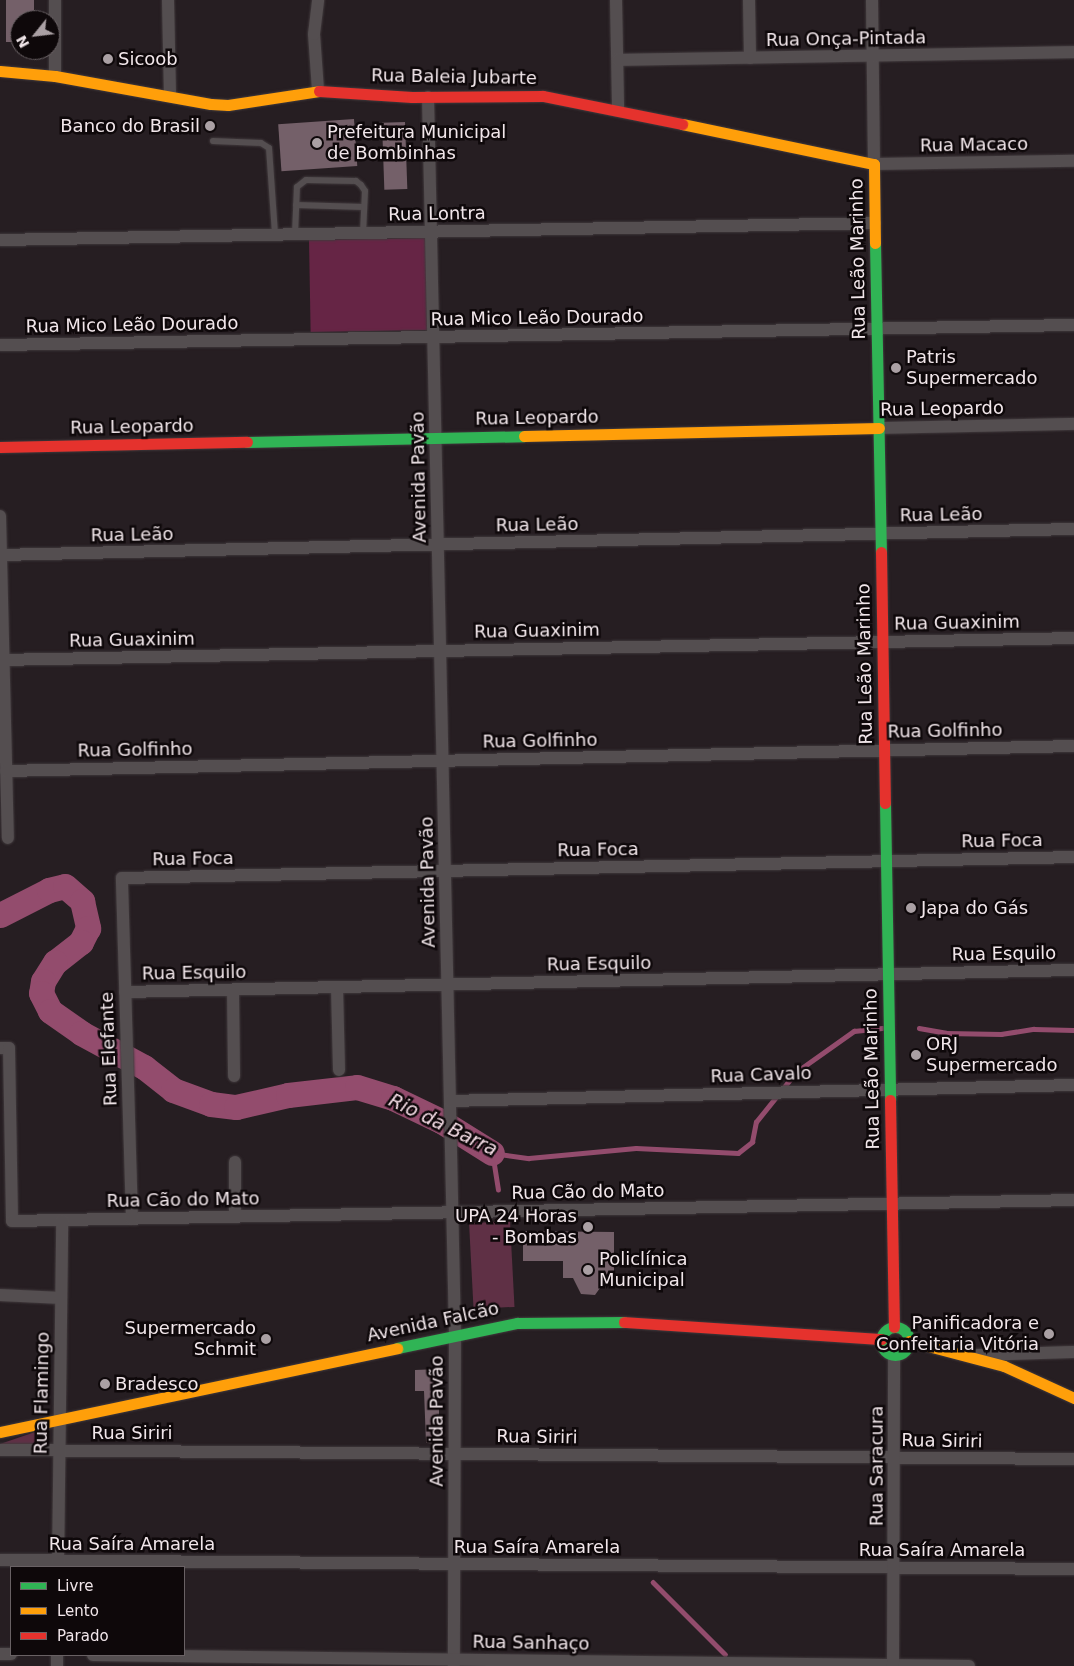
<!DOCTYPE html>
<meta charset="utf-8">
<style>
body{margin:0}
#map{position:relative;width:1074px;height:1666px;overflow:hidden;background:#261e22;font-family:"DejaVu Sans",sans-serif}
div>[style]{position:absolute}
.green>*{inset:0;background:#5f3045;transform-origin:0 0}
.forest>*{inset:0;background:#662545;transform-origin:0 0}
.stream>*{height:4.5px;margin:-2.25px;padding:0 2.25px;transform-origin:2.25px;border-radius:2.25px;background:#934c6d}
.river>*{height:25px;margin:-12.5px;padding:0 12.5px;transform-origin:12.5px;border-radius:12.5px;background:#934c6d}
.building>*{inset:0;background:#746069;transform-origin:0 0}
.roads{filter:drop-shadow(0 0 1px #40393c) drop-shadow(0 0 1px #40393c)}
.lane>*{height:6px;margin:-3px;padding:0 3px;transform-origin:3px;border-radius:3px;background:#544e50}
.street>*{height:12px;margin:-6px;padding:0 6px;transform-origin:6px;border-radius:6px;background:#544e50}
.fast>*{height:11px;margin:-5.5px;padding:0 5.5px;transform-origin:5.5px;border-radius:5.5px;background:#30b455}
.fast>.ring{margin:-5.5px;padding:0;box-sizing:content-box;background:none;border:11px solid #30b455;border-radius:50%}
.slow>*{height:11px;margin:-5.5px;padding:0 5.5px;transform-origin:5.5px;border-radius:5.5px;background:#ff9f0a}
.jam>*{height:11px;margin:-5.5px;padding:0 5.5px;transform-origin:5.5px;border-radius:5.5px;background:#e5322d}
.dots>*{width:14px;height:14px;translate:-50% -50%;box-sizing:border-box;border:2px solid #0e080a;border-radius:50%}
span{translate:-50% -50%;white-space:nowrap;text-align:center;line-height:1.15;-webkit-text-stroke:5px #0e080a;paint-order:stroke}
.street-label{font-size:18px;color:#f1e6ea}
.poi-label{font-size:18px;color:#f1e6ea}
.left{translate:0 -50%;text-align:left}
.right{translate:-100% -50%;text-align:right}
.water-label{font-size:19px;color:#f3dbe4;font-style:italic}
.legend{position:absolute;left:10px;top:1566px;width:175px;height:90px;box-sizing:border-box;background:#0e080a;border:1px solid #696164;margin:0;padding:6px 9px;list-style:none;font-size:15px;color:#f1e6ea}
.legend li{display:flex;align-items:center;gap:10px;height:25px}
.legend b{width:25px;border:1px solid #696164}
.north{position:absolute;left:10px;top:10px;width:50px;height:50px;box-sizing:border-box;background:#0e080a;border:1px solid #696164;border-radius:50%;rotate:241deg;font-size:14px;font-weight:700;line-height:20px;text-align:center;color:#f1e6ea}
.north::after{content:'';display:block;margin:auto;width:18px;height:22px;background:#aaa0a4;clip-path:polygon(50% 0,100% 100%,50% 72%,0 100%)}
</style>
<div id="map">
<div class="green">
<i style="left:510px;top:1221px;width:86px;height:41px;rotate:87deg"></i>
<i style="clip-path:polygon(38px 1431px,38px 1445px,0 1445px,0 1444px)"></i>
</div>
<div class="forest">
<i style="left:427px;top:238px;width:92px;height:118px;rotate:89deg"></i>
</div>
<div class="stream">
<i style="left:919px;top:1028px;width:27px;rotate:10deg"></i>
<i style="left:946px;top:1033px;width:55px;rotate:1deg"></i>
<i style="left:1001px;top:1034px;width:33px;rotate:-9deg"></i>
<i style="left:1034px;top:1029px;width:40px;rotate:1.4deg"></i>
<i style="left:498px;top:1190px;width:37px;rotate:-99deg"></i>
<i style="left:492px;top:1153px;width:37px;rotate:8deg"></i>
<i style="left:529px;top:1158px;width:107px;rotate:-5.3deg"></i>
<i style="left:636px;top:1148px;width:102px;rotate:2.8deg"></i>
<i style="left:738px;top:1153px;width:18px;rotate:-38deg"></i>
<i style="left:752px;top:1142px;width:20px;rotate:-79deg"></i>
<i style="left:756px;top:1122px;width:64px;rotate:-51.3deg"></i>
<i style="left:796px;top:1072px;width:71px;rotate:-35.3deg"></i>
<i style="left:854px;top:1031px;width:28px;rotate:-6deg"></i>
<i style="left:653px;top:1582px;width:102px;rotate:45deg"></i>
</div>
<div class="river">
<i style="left:0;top:915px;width:55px;rotate:-27deg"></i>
<i style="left:49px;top:890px;width:16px;rotate:-14deg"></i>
<i style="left:65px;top:886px;width:23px;rotate:41deg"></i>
<i style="left:82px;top:901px;width:28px;rotate:77deg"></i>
<i style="left:88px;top:928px;width:16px;rotate:117deg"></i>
<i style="left:81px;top:942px;width:33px;rotate:142deg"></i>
<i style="left:55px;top:962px;width:22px;rotate:122deg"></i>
<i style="left:43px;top:981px;width:12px;rotate:99deg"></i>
<i style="left:41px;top:993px;width:20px;rotate:63deg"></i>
<i style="left:50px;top:1011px;width:38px;rotate:35deg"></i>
<i style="left:81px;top:1033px;width:72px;rotate:28.4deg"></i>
<i style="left:144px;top:1067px;width:37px;rotate:38deg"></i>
<i style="left:173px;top:1090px;width:40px;rotate:20.2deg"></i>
<i style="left:211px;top:1104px;width:25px;rotate:7deg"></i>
<i style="left:236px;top:1107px;width:53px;rotate:-13deg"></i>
<i style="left:288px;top:1095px;width:69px;rotate:-6.6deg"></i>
<i style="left:357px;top:1087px;width:38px;rotate:17deg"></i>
<i style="left:393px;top:1098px;width:53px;rotate:25.6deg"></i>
<i style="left:441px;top:1121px;width:60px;rotate:32.1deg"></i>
</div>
<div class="building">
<i style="clip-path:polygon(6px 0,34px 0,34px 20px,20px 20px,20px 42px,6px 42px)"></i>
<i style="left:354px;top:119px;width:47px;height:76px;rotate:86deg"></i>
<i style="left:405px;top:122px;width:67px;height:23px;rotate:88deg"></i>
<i style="clip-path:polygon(523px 1231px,614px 1232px,614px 1279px,600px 1279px,600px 1288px,595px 1295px,581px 1294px,573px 1278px,563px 1278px,563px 1261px,523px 1261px)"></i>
<i style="clip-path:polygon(439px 1369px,439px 1444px,426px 1443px,424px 1391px,415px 1391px,415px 1370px)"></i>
</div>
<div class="roads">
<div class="lane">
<i style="left:213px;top:141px;width:48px;rotate:2.4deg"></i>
<i style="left:261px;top:143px;width:9px;rotate:32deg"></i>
<i style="left:269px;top:148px;width:86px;rotate:86deg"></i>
<i style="left:296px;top:205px;width:68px;rotate:1.7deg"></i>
<i style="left:295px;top:234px;width:47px;rotate:-87.6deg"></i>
<i style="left:297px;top:187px;width:11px;rotate:-38deg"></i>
<i style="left:306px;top:180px;width:50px;rotate:1.1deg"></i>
<i style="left:356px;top:181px;width:6px;rotate:39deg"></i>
<i style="left:361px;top:185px;width:7px;rotate:56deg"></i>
<i style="left:365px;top:191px;width:42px;rotate:92.7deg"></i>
</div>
<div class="street">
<i style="left:55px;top:0;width:76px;rotate:90deg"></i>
<i style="left:168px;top:0;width:96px;rotate:88.8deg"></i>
<i style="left:616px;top:0;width:109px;rotate:88.9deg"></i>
<i style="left:749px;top:0;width:58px;rotate:89deg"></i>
<i style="left:872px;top:0;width:164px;rotate:89.3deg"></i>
<i style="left:874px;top:164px;width:200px;rotate:-0.9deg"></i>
<i style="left:618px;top:60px;width:456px;rotate:-1deg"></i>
<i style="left:318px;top:90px;width:56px;rotate:-94.1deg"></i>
<i style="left:314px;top:34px;width:34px;rotate:-83deg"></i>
<i style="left:428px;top:97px;width:1238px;rotate:88.75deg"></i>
<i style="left:455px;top:1335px;width:331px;rotate:90.2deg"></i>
<i style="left:0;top:240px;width:875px;rotate:-1.11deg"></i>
<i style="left:0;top:345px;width:1074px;rotate:-1.07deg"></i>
<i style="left:879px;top:428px;width:195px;rotate:-1.2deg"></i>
<i style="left:0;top:516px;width:322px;rotate:88.6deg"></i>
<i style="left:0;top:555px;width:1074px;rotate:-1.39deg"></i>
<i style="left:0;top:660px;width:1074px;rotate:-1.17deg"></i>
<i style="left:6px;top:771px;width:1068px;rotate:-1.34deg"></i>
<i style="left:337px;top:987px;width:83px;rotate:88.6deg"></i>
<i style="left:233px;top:990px;width:86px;rotate:89.3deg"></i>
<i style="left:125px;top:992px;width:949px;rotate:-1.33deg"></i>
<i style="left:0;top:1048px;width:9px"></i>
<i style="left:9px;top:1048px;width:173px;rotate:89deg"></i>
<i style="left:12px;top:1221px;width:1062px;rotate:-1.13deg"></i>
<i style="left:450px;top:1101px;width:624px;rotate:-1.47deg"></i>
<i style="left:235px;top:1162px;width:55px;rotate:90deg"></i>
<i style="left:132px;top:1219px;width:341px;rotate:-91.7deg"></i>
<i style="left:122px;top:878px;width:952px;rotate:-1.26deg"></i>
<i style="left:0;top:1295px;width:61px;rotate:2.8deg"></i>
<i style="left:977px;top:1355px;width:97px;rotate:-1.8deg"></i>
<i style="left:0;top:1450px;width:1074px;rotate:0.48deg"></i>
<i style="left:0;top:1560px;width:1074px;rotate:0.48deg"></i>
<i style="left:58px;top:1567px;width:347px;rotate:-89.3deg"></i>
<i style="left:0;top:1654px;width:11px"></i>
<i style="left:57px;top:1655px;width:11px;rotate:90deg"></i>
<i style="left:93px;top:1655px;width:876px;rotate:0.72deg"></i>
<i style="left:893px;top:1666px;width:310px;rotate:-89.8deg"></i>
</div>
<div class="fast">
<i style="left:875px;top:243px;width:309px;rotate:88.9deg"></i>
<i style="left:247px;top:442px;width:277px;rotate:-1.2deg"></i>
<i style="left:885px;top:803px;width:297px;rotate:89deg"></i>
<i class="ring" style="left:881px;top:1327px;width:17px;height:17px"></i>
<i style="left:397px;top:1348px;width:123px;rotate:-11.8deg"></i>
<i style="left:517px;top:1323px;width:107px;rotate:-0.5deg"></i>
</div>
<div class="slow">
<i style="left:0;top:71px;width:55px;rotate:5.2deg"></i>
<i style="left:55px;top:76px;width:158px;rotate:10.2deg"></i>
<i style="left:211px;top:104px;width:17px;rotate:3deg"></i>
<i style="left:228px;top:105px;width:92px;rotate:-8.7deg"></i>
<i style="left:682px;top:124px;width:196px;rotate:11.8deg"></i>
<i style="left:874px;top:164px;width:79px;rotate:89.3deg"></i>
<i style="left:524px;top:436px;width:355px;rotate:-1.3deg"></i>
<i style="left:909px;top:1341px;width:98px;rotate:14.7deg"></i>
<i style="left:1004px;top:1366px;width:77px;rotate:24.6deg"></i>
<i style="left:0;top:1432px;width:406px;rotate:-11.9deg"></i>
</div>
<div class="jam">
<i style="left:319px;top:91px;width:93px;rotate:3.7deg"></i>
<i style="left:412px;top:97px;width:131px;rotate:-0.4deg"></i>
<i style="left:543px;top:96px;width:142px;rotate:11.4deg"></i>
<i style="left:0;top:447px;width:247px;rotate:-1.2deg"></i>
<i style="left:881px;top:552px;width:251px;rotate:89.1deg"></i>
<i style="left:890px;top:1100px;width:227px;rotate:89deg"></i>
<i style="left:624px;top:1322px;width:258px;rotate:3.8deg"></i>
</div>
</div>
<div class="dots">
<i style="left:108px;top:59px;background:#aaa0a4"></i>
<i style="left:210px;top:126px;background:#aaa0a4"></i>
<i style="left:317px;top:143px;background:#aaa0a4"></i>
<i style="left:896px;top:368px;background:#aaa0a4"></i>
<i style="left:911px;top:908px;background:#aaa0a4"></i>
<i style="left:916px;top:1055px;background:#aaa0a4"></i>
<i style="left:588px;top:1227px;background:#aaa0a4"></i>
<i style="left:588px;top:1270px;background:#aaa0a4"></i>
<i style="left:1049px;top:1334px;background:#aaa0a4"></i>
<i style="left:266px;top:1339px;background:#aaa0a4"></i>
<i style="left:105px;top:1384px;background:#aaa0a4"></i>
</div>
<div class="street-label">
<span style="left:846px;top:39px;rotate:-1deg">Rua Onça-Pintada</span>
<span style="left:454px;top:77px;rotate:1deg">Rua Baleia Jubarte</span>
<span style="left:974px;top:145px;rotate:-1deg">Rua Macaco</span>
<span style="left:437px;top:214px;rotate:-1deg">Rua Lontra</span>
<span style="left:858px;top:259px;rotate:-91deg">Rua Leão Marinho</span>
<span style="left:537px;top:318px;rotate:-1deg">Rua Mico Leão Dourado</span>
<span style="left:132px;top:325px;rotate:-1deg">Rua Mico Leão Dourado</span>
<span style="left:942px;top:409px;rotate:-1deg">Rua Leopardo</span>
<span style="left:537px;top:418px;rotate:-1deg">Rua Leopardo</span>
<span style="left:132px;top:427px;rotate:-1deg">Rua Leopardo</span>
<span style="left:419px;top:477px;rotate:-91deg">Avenida Pavão</span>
<span style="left:941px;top:515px;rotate:-1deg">Rua Leão</span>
<span style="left:537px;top:525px;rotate:-1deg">Rua Leão</span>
<span style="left:132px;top:535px;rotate:-1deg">Rua Leão</span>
<span style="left:957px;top:623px;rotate:-1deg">Rua Guaxinim</span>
<span style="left:537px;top:631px;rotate:-1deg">Rua Guaxinim</span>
<span style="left:132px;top:640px;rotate:-1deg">Rua Guaxinim</span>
<span style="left:865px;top:664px;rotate:-91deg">Rua Leão Marinho</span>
<span style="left:945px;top:731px;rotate:-1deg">Rua Golfinho</span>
<span style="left:540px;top:741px;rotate:-1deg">Rua Golfinho</span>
<span style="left:135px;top:750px;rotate:-1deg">Rua Golfinho</span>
<span style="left:1002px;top:841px;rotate:-1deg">Rua Foca</span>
<span style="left:598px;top:850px;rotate:-1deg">Rua Foca</span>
<span style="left:193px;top:859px;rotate:-1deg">Rua Foca</span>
<span style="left:428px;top:882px;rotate:-91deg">Avenida Pavão</span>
<span style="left:1004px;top:954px;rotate:-1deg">Rua Esquilo</span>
<span style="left:599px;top:964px;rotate:-1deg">Rua Esquilo</span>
<span style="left:194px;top:973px;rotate:-1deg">Rua Esquilo</span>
<span style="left:109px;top:1049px;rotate:-92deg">Rua Elefante</span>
<span style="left:872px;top:1069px;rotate:-91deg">Rua Leão Marinho</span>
<span style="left:761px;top:1075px;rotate:-2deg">Rua Cavalo</span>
<span style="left:588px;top:1192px;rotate:-1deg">Rua Cão do Mato</span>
<span style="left:183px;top:1200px;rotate:-1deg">Rua Cão do Mato</span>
<span style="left:433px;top:1322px;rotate:-12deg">Avenida Falcão</span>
<span style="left:42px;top:1393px;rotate:-89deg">Rua Flamingo</span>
<span style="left:437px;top:1421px;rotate:-90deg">Avenida Pavão</span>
<span style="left:132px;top:1433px">Rua Siriri</span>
<span style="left:537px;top:1437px;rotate:1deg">Rua Siriri</span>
<span style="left:942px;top:1441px;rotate:1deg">Rua Siriri</span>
<span style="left:877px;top:1466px;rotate:-90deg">Rua Saracura</span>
<span style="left:132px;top:1544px">Rua Saíra Amarela</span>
<span style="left:537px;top:1547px">Rua Saíra Amarela</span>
<span style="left:942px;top:1550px">Rua Saíra Amarela</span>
<span style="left:531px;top:1643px;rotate:1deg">Rua Sanhaço</span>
</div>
<div class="poi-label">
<span class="left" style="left:118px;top:59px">Sicoob</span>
<span class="right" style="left:200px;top:126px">Banco do Brasil</span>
<span class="left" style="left:327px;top:143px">Prefeitura Municipal<br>de Bombinhas</span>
<span class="left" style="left:906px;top:368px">Patris<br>Supermercado</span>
<span class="left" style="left:921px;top:908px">Japa do Gás</span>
<span class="left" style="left:926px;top:1055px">ORJ<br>Supermercado</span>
<span class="right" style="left:577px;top:1227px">UPA 24 Horas<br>- Bombas</span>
<span class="left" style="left:599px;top:1270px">Policlínica<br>Municipal</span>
<span class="right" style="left:1039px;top:1334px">Panificadora e<br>Confeitaria Vitória</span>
<span class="right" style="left:256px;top:1339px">Supermercado<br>Schmit</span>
<span class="left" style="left:115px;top:1384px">Bradesco</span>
</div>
<div class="water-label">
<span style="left:443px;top:1125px;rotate:26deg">Rio da Barra</span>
</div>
<ul class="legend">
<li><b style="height:6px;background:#30b455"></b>Livre</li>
<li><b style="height:6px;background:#ff9f0a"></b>Lento</li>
<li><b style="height:6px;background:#e5322d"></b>Parado</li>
</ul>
<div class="north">N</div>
</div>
